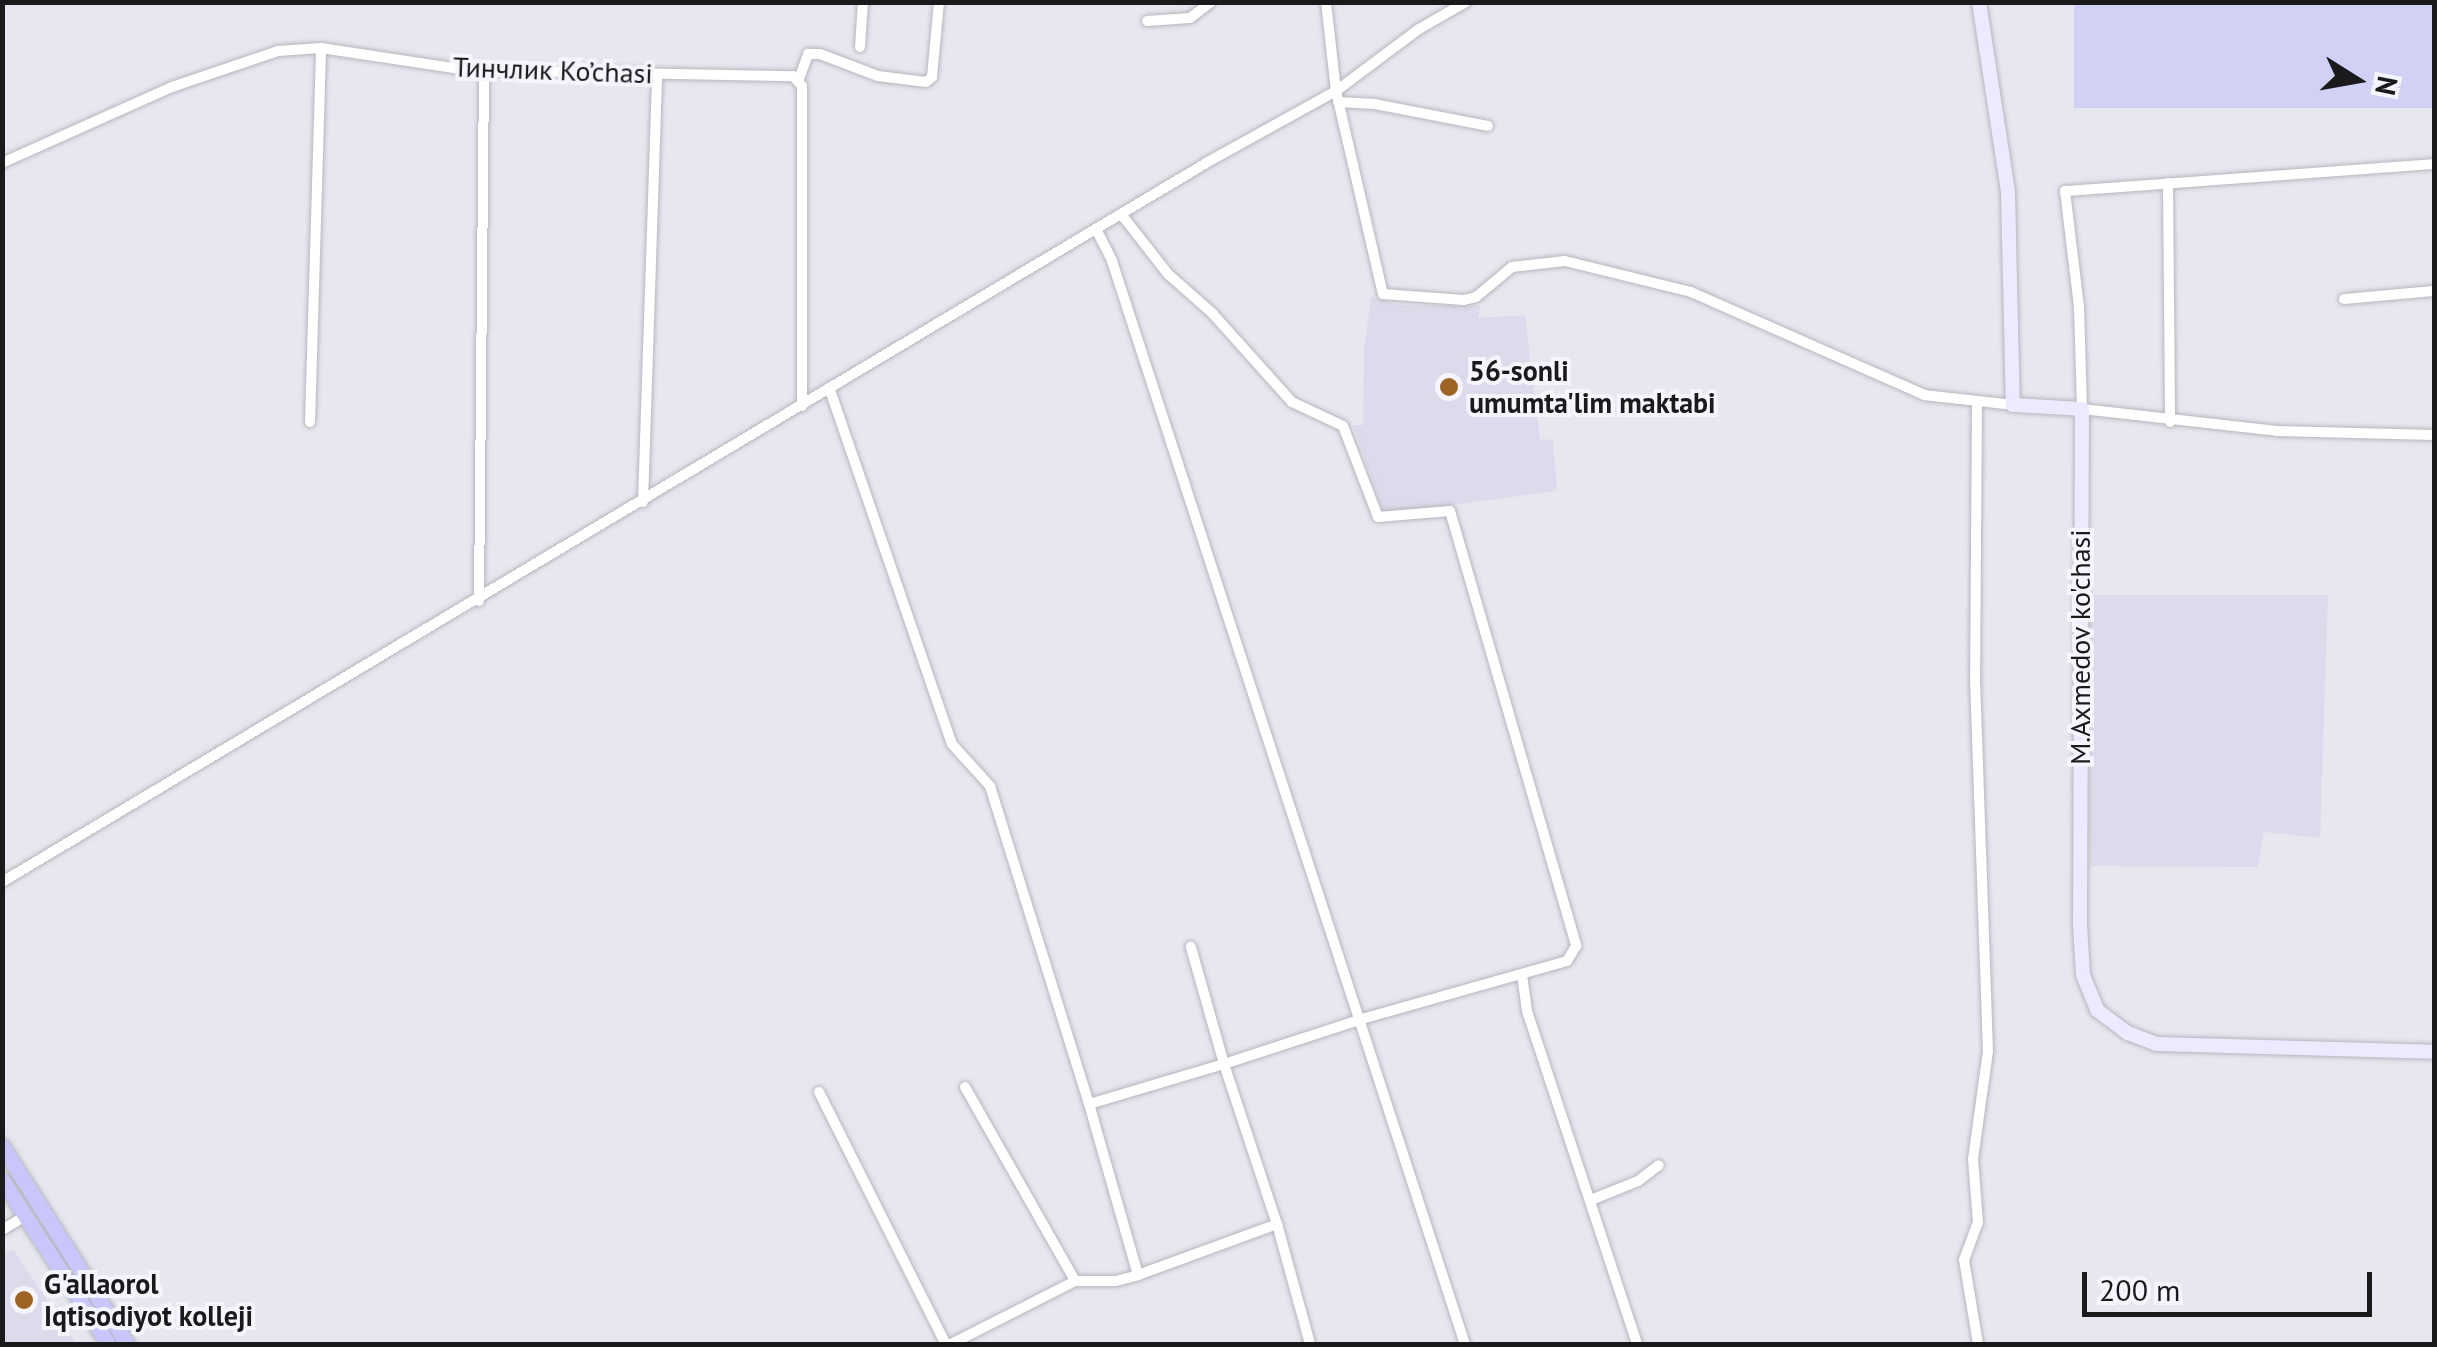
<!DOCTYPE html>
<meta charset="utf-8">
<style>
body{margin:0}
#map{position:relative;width:2437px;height:1347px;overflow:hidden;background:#e7e7f0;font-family:"PT Sans",sans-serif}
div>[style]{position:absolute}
.built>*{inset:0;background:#dbdbeb}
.green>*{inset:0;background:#d1d0f5;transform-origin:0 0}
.roads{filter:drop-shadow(0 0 2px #b6b6be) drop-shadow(0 0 2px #b6b6be)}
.minor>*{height:10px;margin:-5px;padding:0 5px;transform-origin:5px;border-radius:5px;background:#fff}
.secondary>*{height:14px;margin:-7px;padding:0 7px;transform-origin:7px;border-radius:7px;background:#ebeafe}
.trunk>*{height:15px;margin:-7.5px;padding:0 7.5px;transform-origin:7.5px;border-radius:7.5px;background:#cac6fb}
.dots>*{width:28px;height:28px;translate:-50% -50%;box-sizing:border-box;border:5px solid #f5f5fe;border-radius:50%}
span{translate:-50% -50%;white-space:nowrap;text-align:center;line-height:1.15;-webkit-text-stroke:8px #f5f5fe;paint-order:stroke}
.street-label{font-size:28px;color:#1a1a1d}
.poi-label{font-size:28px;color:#1a1a1d;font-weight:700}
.left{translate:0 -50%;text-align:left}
.frame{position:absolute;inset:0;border:5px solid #1a1a1d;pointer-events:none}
.north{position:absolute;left:2307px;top:30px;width:100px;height:100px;-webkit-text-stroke:8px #f5f5fe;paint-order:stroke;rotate:101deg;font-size:28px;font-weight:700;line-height:40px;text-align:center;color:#1a1a1d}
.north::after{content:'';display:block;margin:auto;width:35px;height:45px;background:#1a1a1d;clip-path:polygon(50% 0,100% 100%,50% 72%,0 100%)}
.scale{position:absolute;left:2082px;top:1272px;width:290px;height:45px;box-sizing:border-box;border:5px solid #1a1a1d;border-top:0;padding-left:12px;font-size:30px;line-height:35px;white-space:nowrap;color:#1a1a1d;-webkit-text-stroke:8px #f5f5fe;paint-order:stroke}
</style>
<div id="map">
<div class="built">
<i style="clip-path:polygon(1371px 297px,1399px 305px,1480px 306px,1478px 318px,1525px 315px,1540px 439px,1553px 440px,1557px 491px,1384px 514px,1353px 425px,1363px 425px,1364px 349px)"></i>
<i style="clip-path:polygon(2087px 595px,2328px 595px,2320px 838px,2264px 832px,2258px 867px,2090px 866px)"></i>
<i style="clip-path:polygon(13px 1249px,76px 1344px,3px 1344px,3px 1255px)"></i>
</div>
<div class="green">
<i style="left:2074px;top:3px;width:360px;height:105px"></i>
</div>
<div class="roads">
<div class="minor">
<i style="left:1326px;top:2px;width:90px;rotate:83.6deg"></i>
<i style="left:1336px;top:91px;width:208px;rotate:77deg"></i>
<i style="left:1383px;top:294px;width:81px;rotate:4.2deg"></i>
<i style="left:1464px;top:300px;width:12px;rotate:-14deg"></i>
<i style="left:1476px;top:297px;width:47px;rotate:-39.8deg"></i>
<i style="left:1512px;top:267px;width:53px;rotate:-6.5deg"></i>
<i style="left:1565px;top:261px;width:130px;rotate:13.8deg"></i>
<i style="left:1691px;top:292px;width:255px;rotate:23.8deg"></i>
<i style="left:1924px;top:395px;width:90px;rotate:6.4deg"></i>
<i style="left:1147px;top:21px;width:43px;rotate:-4deg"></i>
<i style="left:1190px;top:18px;width:26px;rotate:-37deg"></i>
<i style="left:860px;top:47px;width:45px;rotate:-86.2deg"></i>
<i style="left:799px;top:79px;width:27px;rotate:-70deg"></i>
<i style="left:808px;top:54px;width:12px"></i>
<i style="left:820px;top:54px;width:62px;rotate:20.8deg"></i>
<i style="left:878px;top:76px;width:48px;rotate:7.1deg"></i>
<i style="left:926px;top:82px;width:8px;rotate:-40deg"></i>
<i style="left:932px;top:77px;width:75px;rotate:-84.7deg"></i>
<i style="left:1338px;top:102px;width:37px;rotate:3deg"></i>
<i style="left:1375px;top:104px;width:115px;rotate:11deg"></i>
<i style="left:2px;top:163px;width:186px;rotate:-24.1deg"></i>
<i style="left:172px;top:87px;width:112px;rotate:-18.8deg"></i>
<i style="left:278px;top:51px;width:43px;rotate:-4deg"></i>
<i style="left:321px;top:48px;width:148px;rotate:8.6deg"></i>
<i style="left:467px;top:70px;width:326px;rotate:1.1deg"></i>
<i style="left:793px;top:76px;width:13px;rotate:48deg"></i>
<i style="left:802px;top:86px;width:320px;rotate:90deg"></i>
<i style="left:2434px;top:164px;width:370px;rotate:175.8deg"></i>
<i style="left:2065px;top:191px;width:117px;rotate:83.1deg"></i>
<i style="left:2079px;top:307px;width:102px;rotate:88.3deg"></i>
<i style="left:2082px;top:409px;width:196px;rotate:6.4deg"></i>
<i style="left:2277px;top:431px;width:157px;rotate:1.5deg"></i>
<i style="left:2168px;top:183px;width:239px;rotate:89.5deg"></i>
<i style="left:1121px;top:214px;width:76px;rotate:51.9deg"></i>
<i style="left:1168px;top:274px;width:60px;rotate:41.6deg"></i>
<i style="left:1213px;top:314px;width:118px;rotate:48.1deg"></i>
<i style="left:1292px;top:402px;width:56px;rotate:25.2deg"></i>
<i style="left:1343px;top:426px;width:97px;rotate:69deg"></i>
<i style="left:1378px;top:517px;width:72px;rotate:-4.8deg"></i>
<i style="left:1450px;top:511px;width:453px;rotate:73.8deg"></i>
<i style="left:1576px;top:946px;width:17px;rotate:121deg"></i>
<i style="left:1567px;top:961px;width:216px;rotate:164.2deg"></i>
<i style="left:1359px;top:1020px;width:142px;rotate:161.9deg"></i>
<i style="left:1224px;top:1064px;width:122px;rotate:-105.8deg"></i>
<i style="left:1096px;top:229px;width:36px;rotate:63deg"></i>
<i style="left:1112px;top:261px;width:1139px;rotate:71.95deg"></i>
<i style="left:2344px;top:299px;width:90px;rotate:-5.1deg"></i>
<i style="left:830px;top:390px;width:374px;rotate:71deg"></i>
<i style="left:952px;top:744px;width:57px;rotate:47.9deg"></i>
<i style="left:990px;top:786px;width:333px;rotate:72.7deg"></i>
<i style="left:1089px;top:1104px;width:141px;rotate:-16.5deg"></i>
<i style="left:1224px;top:1064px;width:169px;rotate:71.7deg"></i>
<i style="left:1277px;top:1224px;width:124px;rotate:74.6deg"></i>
<i style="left:1977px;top:403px;width:276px;rotate:90.4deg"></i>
<i style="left:1975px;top:679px;width:372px;rotate:88deg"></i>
<i style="left:1988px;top:1051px;width:109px;rotate:97.9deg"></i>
<i style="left:1973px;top:1159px;width:63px;rotate:85.5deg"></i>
<i style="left:1978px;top:1222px;width:40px;rotate:110.2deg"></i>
<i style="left:1964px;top:1260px;width:85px;rotate:80.5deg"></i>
<i style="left:310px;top:422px;width:374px;rotate:-88.3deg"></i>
<i style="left:643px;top:502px;width:428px;rotate:-88.1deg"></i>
<i style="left:479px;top:601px;width:531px;rotate:-89.46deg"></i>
<i style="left:2px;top:882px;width:1402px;rotate:-30.84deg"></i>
<i style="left:1206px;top:163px;width:149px;rotate:-29deg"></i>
<i style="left:1336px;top:91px;width:104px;rotate:-36.8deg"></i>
<i style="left:1419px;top:29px;width:54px;rotate:-29.9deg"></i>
<i style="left:1522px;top:975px;width:36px;rotate:82deg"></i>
<i style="left:1527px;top:1011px;width:351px;rotate:71.7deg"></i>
<i style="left:965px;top:1087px;width:223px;rotate:60.4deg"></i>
<i style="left:1075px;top:1281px;width:41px"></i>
<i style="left:1116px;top:1281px;width:23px;rotate:-15deg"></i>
<i style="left:1138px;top:1275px;width:148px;rotate:-20.1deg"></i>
<i style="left:819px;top:1092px;width:282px;rotate:63.3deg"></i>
<i style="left:1089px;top:1104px;width:178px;rotate:74deg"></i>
<i style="left:1591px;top:1200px;width:51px;rotate:-22deg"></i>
<i style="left:1638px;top:1181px;width:26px;rotate:-37deg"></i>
<i style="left:2px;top:1230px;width:27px;rotate:-31deg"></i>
<i style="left:951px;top:1344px;width:139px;rotate:-26.9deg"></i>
</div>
<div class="secondary">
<i style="left:1979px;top:2px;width:192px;rotate:81.3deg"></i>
<i style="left:2008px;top:192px;width:213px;rotate:88.7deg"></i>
<i style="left:2013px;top:405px;width:69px;rotate:3.3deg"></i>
<i style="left:2082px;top:409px;width:516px;rotate:90.22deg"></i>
<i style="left:2080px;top:925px;width:50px;rotate:86.6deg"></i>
<i style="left:2083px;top:975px;width:38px;rotate:68deg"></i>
<i style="left:2097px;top:1010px;width:39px;rotate:37deg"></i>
<i style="left:2128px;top:1033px;width:30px;rotate:21deg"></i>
<i style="left:2156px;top:1044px;width:278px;rotate:1.6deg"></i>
</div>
<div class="trunk">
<i style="left:2px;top:1146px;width:234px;rotate:57.7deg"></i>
<i style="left:2px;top:1180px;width:195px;rotate:57.1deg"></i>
</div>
</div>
<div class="dots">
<i style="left:1449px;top:387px;background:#9e6423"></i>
<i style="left:24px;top:1300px;background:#9e6423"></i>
</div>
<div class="street-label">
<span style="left:553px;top:70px;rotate:2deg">Тинчлик Ko’chasi</span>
<span style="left:2080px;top:647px;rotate:-90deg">M.Axmedov ko'chasi</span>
</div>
<div class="poi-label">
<span class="left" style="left:1469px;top:387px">56-sonli<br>umumta'lim maktabi</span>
<span class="left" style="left:44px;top:1300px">G'allaorol<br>Iqtisodiyot kolleji</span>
</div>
<div class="frame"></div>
<div class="north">N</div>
<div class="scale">200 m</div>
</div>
